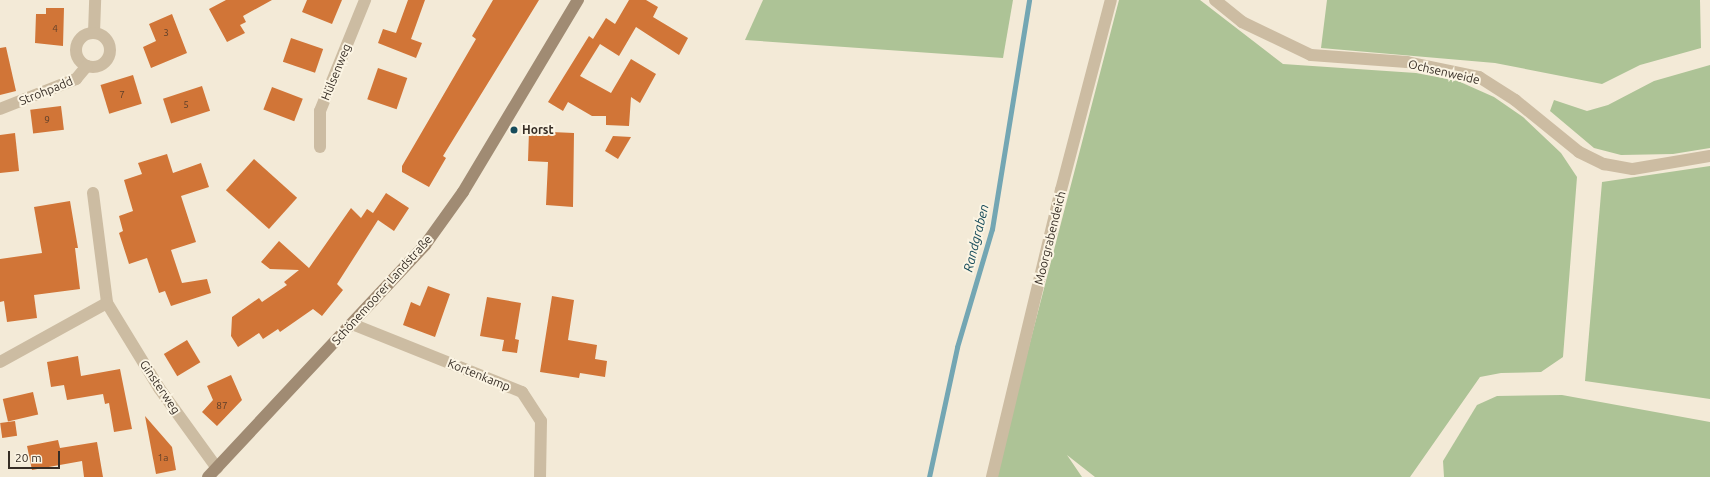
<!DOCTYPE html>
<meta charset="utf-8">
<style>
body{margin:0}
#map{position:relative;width:1710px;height:477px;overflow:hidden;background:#f3ead7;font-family:Ubuntu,sans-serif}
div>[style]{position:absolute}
.green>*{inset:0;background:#adc396}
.stream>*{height:5px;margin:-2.5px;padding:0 2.5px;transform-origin:2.5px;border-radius:2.5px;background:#73a6b3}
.building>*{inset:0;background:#d17537;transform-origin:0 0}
.street>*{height:12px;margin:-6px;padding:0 6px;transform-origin:6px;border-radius:6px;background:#ccbca2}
.street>.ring{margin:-6px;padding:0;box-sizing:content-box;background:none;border:12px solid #ccbca2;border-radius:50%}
.secondary>*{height:12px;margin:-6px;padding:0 6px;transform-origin:6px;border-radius:6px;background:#a08b73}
.dots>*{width:11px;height:11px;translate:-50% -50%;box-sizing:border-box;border:2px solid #fbf4e3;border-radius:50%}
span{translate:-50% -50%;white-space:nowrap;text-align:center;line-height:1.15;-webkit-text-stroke:4px #fbf4e3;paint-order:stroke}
.number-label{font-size:10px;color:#5d3f2a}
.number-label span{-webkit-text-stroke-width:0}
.street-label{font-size:12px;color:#362d25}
.poi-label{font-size:12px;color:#362d25;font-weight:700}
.left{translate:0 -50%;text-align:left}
.water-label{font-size:13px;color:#174c5b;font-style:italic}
.scale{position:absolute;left:8px;top:451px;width:52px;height:18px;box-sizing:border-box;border:2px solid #362d25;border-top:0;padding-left:5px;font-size:12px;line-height:14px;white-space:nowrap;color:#362d25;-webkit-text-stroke:3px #fbf4e3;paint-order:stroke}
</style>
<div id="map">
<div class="green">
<i style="clip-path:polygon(763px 0,1013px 0,1003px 58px,745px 40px)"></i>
<i style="clip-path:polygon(1119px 0,1200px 0,1283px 64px,1416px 73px,1458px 81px,1494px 97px,1523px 117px,1561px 153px,1577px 177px,1563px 357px,1541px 372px,1501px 373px,1480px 377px,1410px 477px,1095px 477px,1067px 455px,1082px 477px,995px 477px)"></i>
<i style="clip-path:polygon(1327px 0,1700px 0,1701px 48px,1640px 65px,1602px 84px,1495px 63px,1321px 48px)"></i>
<i style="clip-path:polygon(1710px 65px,1710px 148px,1673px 154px,1621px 155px,1594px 148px,1550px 111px,1554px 100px,1587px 111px,1608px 105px,1654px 81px)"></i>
<i style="clip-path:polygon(1710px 166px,1710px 399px,1585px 381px,1602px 182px)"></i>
<i style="clip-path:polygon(1562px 395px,1710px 422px,1710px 477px,1444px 477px,1443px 461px,1477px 405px,1497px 396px)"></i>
</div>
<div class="stream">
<i style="left:929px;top:477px;width:133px;rotate:-77.8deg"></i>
<i style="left:957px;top:347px;width:123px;rotate:-73.5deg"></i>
<i style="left:992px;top:229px;width:232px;rotate:-80.8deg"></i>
</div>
<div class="building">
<i style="clip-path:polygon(226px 0,272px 0,243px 16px,246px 22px,240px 25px,245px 33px,227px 42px,209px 9px)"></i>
<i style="clip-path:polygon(307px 0,342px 0,332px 24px,302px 12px)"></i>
<i style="clip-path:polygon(408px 0,425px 0,411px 39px,422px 43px,416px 58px,378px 43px,383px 29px,396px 33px)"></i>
<i style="clip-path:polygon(493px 0,539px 0,443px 156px,446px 158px,429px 187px,402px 172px,402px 166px,476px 39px,472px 36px)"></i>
<i style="clip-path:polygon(629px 0,646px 0,658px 7px,653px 17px,688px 38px,679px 55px,636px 27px,619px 56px,600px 44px,580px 76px,611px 93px,631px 59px,656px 74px,640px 103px,631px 97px,629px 126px,606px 125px,606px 116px,592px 116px,568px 102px,563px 111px,548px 102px,589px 36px,593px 39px,606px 18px,615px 24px)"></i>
<i style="clip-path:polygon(46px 8px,64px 8px,63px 46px,35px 43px,36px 14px,46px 14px)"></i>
<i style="clip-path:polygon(172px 14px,187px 53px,151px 68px,143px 47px,156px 41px,149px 24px)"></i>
<i style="left:291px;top:38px;width:34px;height:25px;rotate:19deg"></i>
<i style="clip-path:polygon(6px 47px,16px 91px,0 95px,0 48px)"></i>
<i style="left:378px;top:68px;width:31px;height:33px;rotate:19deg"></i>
<i style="left:133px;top:75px;width:30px;height:34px;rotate:73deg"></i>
<i style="left:202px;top:86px;width:26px;height:41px;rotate:72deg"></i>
<i style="left:272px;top:87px;width:33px;height:24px;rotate:21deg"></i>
<i style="left:61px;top:106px;width:24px;height:31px;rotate:83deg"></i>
<i style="clip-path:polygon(529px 131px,574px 133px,573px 207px,546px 205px,548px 162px,528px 161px)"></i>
<i style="clip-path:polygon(15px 133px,19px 171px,0 173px,0 135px)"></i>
<i style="clip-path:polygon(613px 136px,631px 137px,618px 159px,605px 151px)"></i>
<i style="clip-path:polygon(167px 154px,173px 173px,201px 163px,209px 187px,181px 196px,196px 242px,171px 250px,182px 283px,207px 279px,211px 293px,171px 306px,165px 291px,159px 293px,147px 258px,129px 264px,119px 233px,123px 231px,119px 216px,133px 211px,124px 180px,142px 174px,138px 163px)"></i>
<i style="left:254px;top:159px;width:58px;height:42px;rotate:42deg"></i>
<i style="clip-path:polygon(386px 193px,409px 208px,394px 231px,378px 220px,337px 284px,343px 290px,322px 316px,313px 309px,280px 332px,278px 329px,263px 339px,259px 333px,238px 347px,231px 336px,232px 317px,259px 298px,262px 302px,287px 285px,284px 282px,299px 270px,270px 269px,261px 262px,279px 241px,309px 268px,351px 208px,361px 218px,367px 209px,373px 213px)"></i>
<i style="clip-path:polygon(70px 201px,78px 248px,75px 248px,80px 289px,34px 295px,37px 318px,7px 322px,4px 301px,0 302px,0 259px,42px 253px,34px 207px)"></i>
<i style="clip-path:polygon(428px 286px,450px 294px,435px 337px,403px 325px,411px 302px,420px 306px)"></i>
<i style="clip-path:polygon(552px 296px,574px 300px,568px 340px,597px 345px,595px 359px,607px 361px,605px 377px,580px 373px,579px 378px,540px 372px)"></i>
<i style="clip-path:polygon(487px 297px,521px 303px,515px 339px,519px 340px,517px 353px,502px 351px,504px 340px,480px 336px)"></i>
<i style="left:187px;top:340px;width:26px;height:27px;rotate:59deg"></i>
<i style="clip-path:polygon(78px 356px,81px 376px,120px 369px,132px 429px,114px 432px,109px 403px,105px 404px,103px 394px,67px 400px,64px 385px,51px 387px,47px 362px)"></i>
<i style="clip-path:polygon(231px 375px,242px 400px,217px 426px,202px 412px,213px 400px,207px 386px)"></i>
<i style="left:33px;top:392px;width:23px;height:31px;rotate:77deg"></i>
<i style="clip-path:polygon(145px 416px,172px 447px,176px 470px,156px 474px)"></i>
<i style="left:15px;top:421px;width:15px;height:15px;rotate:82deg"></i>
<i style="clip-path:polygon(58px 440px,60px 448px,97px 442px,103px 477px,84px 477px,82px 461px,32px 470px,27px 446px)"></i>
</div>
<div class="street">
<i style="left:1215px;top:0;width:35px;rotate:39deg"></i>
<i style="left:1242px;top:22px;width:76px;rotate:25.6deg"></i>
<i style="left:1311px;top:55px;width:96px;rotate:4.2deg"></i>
<i style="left:1407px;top:62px;width:74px;rotate:11.8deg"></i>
<i style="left:1479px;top:77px;width:43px;rotate:32.6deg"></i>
<i style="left:1515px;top:100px;width:82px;rotate:39.1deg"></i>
<i style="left:1579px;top:152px;width:28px;rotate:26deg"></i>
<i style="left:1604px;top:164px;width:29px;rotate:10deg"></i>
<i style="left:1633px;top:169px;width:78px;rotate:-9.6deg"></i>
<i style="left:94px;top:33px;width:33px;rotate:-88deg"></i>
<i class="ring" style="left:76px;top:33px;width:22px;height:22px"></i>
<i style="left:0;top:109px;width:82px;rotate:-21.5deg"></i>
<i style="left:76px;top:79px;width:17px;rotate:-50deg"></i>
<i style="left:320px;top:147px;width:36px;rotate:-90deg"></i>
<i style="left:320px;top:111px;width:120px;rotate:-67.9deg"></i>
<i style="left:93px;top:193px;width:111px;rotate:82.7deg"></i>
<i style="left:107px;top:303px;width:100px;rotate:58.5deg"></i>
<i style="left:159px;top:388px;width:99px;rotate:54.1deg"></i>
<i style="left:352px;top:324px;width:183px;rotate:21.8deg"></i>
<i style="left:522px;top:392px;width:35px;rotate:57deg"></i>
<i style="left:541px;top:421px;width:56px;rotate:91deg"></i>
<i style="left:0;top:362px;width:122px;rotate:-28.9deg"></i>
<i style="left:992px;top:477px;width:295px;rotate:-76.5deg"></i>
<i style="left:1061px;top:190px;width:196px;rotate:-75.3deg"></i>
</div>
<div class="secondary">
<i style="left:208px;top:477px;width:318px;rotate:-46.9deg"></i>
<i style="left:425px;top:245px;width:65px;rotate:-54.4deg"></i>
<i style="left:463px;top:192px;width:224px;rotate:-59.1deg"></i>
</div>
<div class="dots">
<i style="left:514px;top:130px;background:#174c5b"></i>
</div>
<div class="number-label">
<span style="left:55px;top:29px">4</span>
<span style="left:166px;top:33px">3</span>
<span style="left:122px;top:95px">7</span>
<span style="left:186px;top:105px">5</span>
<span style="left:47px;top:120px">9</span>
<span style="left:222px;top:406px">87</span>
<span style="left:163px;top:458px">1a</span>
</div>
<div class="street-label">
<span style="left:336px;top:72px;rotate:-68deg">Hülsenweg</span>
<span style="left:1444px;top:72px;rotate:13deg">Ochsenweide</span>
<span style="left:46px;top:91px;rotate:-22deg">Strohpadd</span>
<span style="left:1050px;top:238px;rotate:-76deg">Moorgrabendeich</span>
<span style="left:382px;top:290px;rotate:-48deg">Schönemoorer Landstraße</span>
<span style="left:479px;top:375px;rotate:22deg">Kortenkamp</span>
<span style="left:160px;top:387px;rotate:56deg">Ginsterweg</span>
</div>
<div class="poi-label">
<span class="left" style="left:522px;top:130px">Horst</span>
</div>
<div class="water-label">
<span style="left:976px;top:238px;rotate:-76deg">Randgraben</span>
</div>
<div class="scale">20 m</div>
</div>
